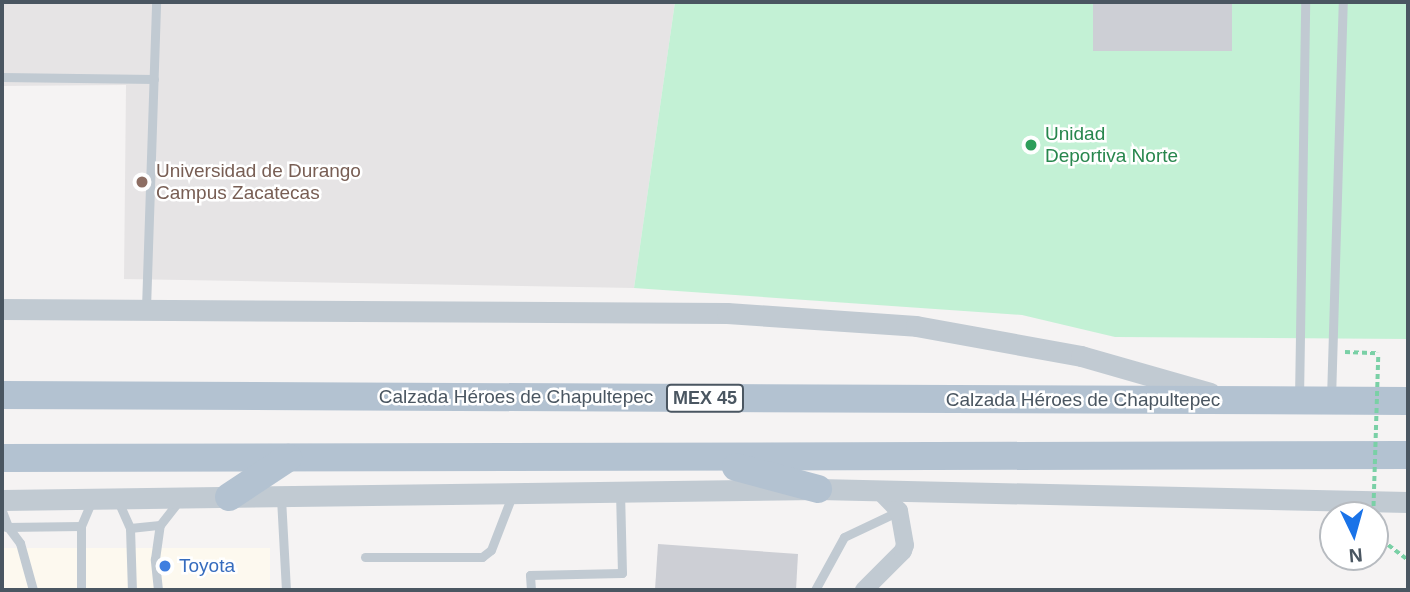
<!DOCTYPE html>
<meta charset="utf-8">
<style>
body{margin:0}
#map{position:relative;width:1410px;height:592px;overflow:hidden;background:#f5f3f3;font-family:Arial,sans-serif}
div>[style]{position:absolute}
.commercial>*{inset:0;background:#fdf9ef;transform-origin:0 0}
.education>*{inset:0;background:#e6e4e5}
.green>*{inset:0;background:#c3f1d5}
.building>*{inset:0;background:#cdcfd5;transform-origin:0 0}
.path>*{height:3.5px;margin-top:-1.75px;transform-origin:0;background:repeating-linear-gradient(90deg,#7ad0a6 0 5px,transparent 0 8.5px)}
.service>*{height:9px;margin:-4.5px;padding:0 4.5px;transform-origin:4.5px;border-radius:4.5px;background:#c1cad2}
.minor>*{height:18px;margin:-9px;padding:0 9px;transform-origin:9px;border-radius:9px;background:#c1cad2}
.tertiary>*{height:21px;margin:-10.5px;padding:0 10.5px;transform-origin:10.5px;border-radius:10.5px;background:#c1cad2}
.primary>*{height:28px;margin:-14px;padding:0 14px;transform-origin:14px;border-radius:14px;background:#b3c2d1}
.path-bridge>*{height:3.5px;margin-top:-1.75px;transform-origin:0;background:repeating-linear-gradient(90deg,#7ad0a6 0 5px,transparent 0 8.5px)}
.dots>*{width:19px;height:19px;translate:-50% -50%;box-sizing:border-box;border:4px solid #fff;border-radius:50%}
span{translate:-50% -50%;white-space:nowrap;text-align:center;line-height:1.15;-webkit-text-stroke:5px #fff;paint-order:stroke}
.shield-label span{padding:2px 5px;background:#fff;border:2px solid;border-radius:5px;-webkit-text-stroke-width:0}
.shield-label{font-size:18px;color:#4a5661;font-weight:700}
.leisure-label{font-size:19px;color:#27864d}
.left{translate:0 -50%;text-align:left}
.education-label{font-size:19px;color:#785e54}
.street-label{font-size:19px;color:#4a5661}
.shop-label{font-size:19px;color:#366cbe}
.frame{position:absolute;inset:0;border:4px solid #4a5661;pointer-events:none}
.north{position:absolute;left:1319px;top:501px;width:70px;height:70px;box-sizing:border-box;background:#fff;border:2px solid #b7bbc0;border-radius:50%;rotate:175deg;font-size:19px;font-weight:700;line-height:28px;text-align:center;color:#4a5661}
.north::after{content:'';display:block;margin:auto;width:24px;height:32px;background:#1a73e8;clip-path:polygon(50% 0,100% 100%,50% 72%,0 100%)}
</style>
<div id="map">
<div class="commercial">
<i style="left:270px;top:548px;width:42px;height:268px;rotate:90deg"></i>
</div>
<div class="education">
<i style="clip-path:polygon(2px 2px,675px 2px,634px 288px,124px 279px,126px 85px,2px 86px)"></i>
</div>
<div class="green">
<i style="clip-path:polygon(675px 2px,1408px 2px,1408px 339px,1115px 337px,1022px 315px,634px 288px)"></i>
</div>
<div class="building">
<i style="left:1093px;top:2px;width:139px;height:49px"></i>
<i style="clip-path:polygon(658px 544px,798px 554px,796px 590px,655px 590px)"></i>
</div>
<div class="path">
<i style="left:1345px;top:352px;width:33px;rotate:2deg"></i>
<i style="left:1375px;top:535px;width:41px;rotate:37.1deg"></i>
</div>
<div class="service">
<i style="left:2px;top:77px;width:152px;rotate:0.8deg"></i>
<i style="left:146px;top:308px;width:306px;rotate:-88.1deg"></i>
<i style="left:1299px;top:399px;width:397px;rotate:-89.1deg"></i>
<i style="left:1331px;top:399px;width:397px;rotate:-88.3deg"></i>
<i style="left:281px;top:498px;width:92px;rotate:86.9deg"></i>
<i style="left:118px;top:501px;width:30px;rotate:66deg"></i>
<i style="left:130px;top:528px;width:62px;rotate:88.2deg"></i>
<i style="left:2px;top:511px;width:17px;rotate:69deg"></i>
<i style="left:8px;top:527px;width:20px;rotate:53deg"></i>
<i style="left:20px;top:543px;width:49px;rotate:74.5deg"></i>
<i style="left:6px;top:527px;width:75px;rotate:-0.8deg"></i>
<i style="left:130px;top:528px;width:30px;rotate:-6deg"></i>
<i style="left:365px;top:557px;width:117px"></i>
<i style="left:482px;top:557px;width:11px;rotate:-38deg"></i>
<i style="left:491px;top:550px;width:61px;rotate:-68.9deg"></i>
<i style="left:81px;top:590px;width:64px;rotate:-90deg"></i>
<i style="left:81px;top:526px;width:28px;rotate:-67deg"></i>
<i style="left:158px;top:590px;width:31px;rotate:-96deg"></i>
<i style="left:155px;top:559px;width:34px;rotate:-82deg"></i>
<i style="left:160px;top:525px;width:31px;rotate:-52deg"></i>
<i style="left:531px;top:590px;width:15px;rotate:-94deg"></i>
<i style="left:530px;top:575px;width:92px;rotate:-1.2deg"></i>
<i style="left:622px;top:573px;width:81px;rotate:-91.4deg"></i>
<i style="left:815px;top:590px;width:60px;rotate:-61.3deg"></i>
<i style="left:844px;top:537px;width:61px;rotate:-25.3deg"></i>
</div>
<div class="minor">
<i style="left:864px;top:590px;width:55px;rotate:-45deg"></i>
<i style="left:903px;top:551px;width:6px;rotate:-72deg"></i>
<i style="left:905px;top:545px;width:35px;rotate:-100deg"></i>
<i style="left:899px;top:511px;width:29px;rotate:-134deg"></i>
</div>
<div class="tertiary">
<i style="left:2px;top:309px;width:725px;rotate:0.32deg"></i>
<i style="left:727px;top:313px;width:189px;rotate:3.9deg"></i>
<i style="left:916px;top:326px;width:168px;rotate:10.3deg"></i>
<i style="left:1081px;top:356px;width:134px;rotate:16deg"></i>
<i style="left:2px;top:500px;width:816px;rotate:-0.77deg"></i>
<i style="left:818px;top:489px;width:590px;rotate:1.26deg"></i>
</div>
<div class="primary">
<i style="left:2px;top:395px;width:1406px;rotate:0.24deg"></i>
<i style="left:2px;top:458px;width:1406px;rotate:-0.12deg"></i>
<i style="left:736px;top:467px;width:85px;rotate:15deg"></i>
<i style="left:229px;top:497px;width:71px;rotate:-33.5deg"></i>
</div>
<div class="path-bridge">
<i style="left:1373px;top:515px;width:162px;rotate:-88.2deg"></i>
</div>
<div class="dots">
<i style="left:1031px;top:145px;background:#2e9e5b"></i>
<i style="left:142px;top:182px;background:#8d6e63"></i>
<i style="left:165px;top:566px;background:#3f7fe0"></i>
</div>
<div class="shield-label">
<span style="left:705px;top:398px">MEX 45</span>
</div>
<div class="leisure-label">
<span class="left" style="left:1045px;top:145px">Unidad<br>Deportiva Norte</span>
</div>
<div class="education-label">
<span class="left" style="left:156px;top:182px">Universidad de Durango<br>Campus Zacatecas</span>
</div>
<div class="street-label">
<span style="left:516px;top:397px">Calzada Héroes de Chapultepec</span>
<span style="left:1083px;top:400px">Calzada Héroes de Chapultepec</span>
</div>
<div class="shop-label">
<span class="left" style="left:179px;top:566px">Toyota</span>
</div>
<div class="frame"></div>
<div class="north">N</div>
</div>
